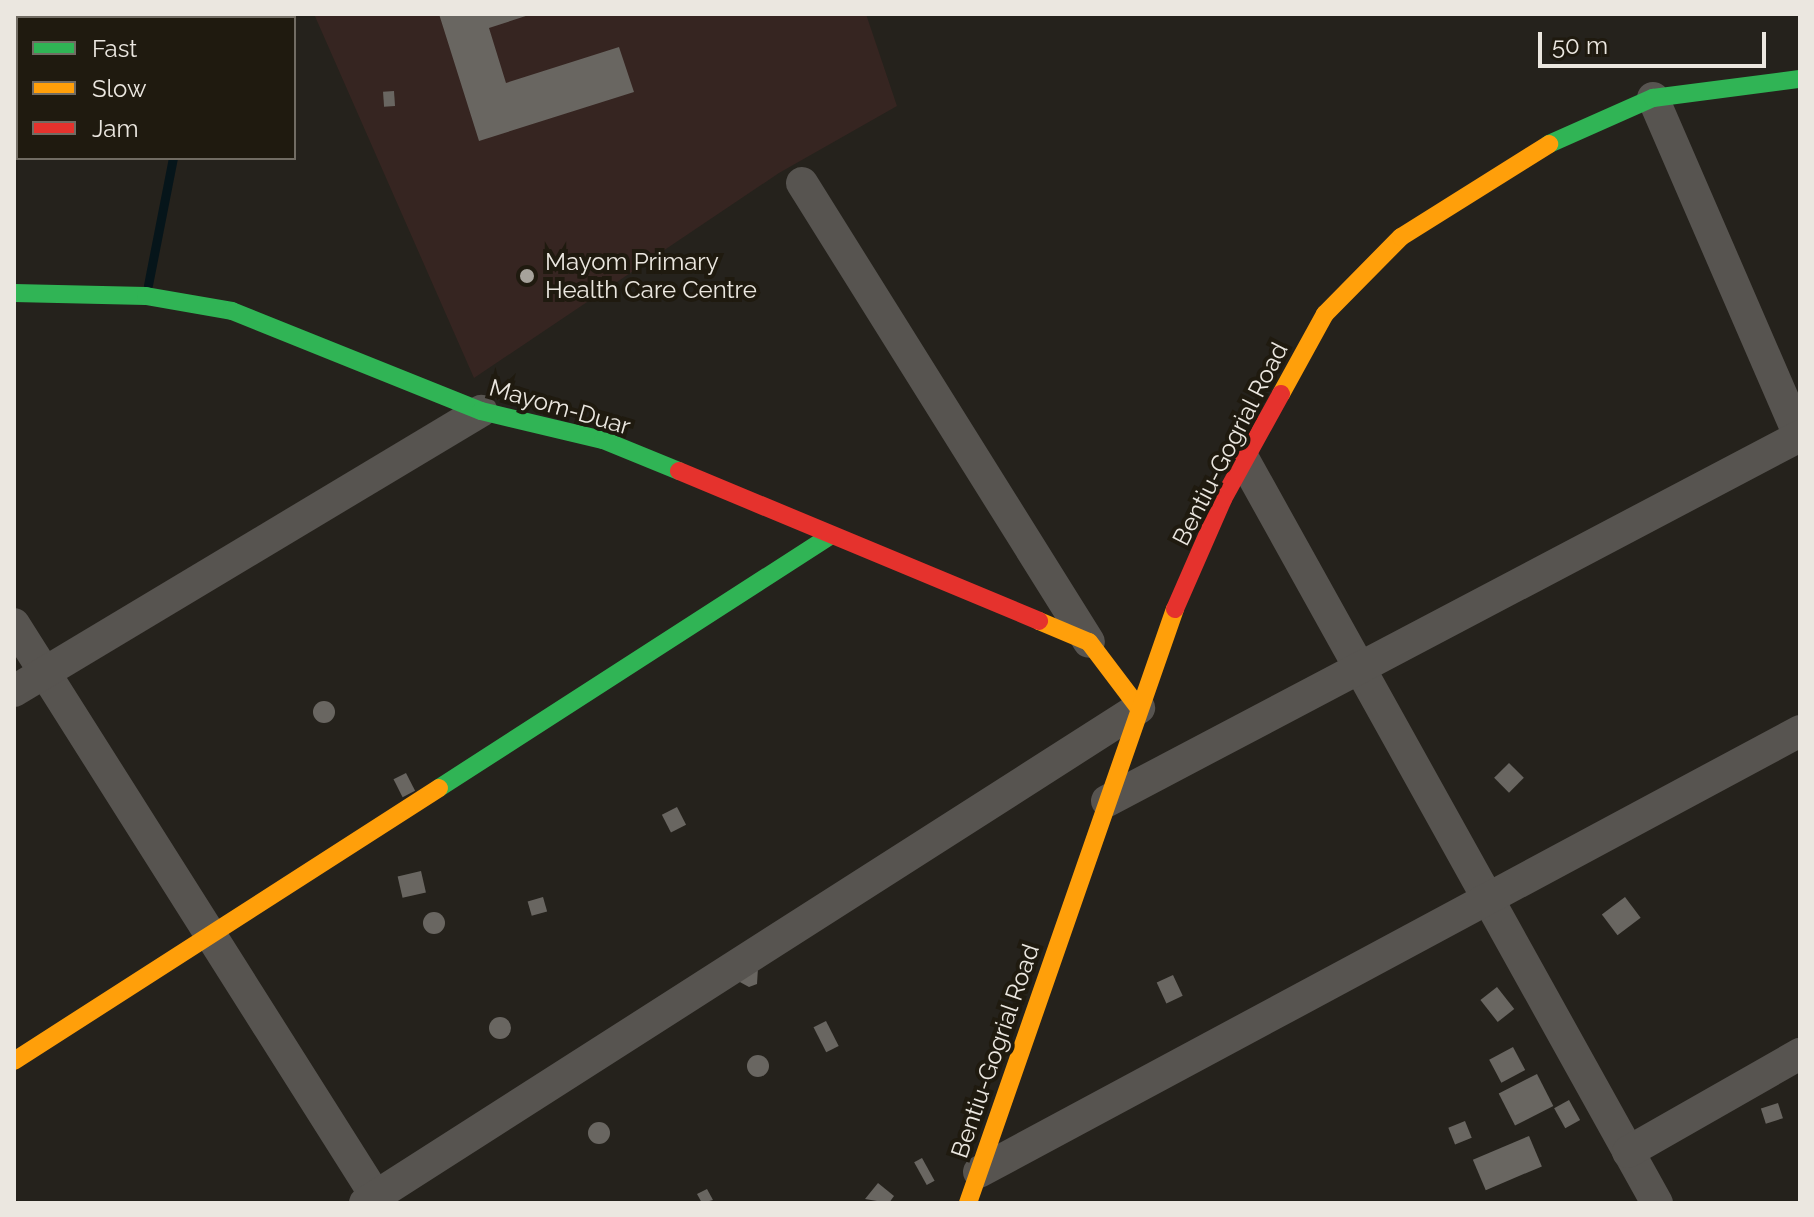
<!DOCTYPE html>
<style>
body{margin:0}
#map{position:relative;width:1814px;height:1217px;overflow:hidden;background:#25221c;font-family:Raleway,sans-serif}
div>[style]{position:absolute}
.medical>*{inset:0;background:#362521}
.stream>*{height:9px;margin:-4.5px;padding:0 4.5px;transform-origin:4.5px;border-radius:4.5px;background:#06151a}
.building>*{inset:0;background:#696661;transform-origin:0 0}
.round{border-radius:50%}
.street>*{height:32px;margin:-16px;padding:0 16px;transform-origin:16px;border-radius:16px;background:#575450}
.fast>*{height:18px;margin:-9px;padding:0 9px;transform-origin:9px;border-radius:9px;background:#30b455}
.slow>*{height:18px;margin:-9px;padding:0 9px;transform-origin:9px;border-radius:9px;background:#ff9f0a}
.jam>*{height:18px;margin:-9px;padding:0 9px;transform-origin:9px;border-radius:9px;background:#e5322d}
.dots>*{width:22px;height:22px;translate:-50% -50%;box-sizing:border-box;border:4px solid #1f1a0f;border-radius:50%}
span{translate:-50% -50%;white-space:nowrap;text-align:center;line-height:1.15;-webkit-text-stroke:8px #1f1a0f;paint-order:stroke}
.poi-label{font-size:24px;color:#ebe7e0}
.left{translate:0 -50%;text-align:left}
.street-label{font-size:24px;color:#ebe7e0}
.frame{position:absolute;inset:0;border:16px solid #ebe7e0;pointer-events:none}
.legend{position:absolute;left:16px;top:16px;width:280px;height:144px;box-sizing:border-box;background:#1f1a0f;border:2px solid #716c63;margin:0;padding:10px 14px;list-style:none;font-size:24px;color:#ebe7e0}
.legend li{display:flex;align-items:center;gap:16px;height:40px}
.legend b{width:40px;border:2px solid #716c63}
.scale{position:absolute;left:1538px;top:32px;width:228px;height:36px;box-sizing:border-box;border:4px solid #ebe7e0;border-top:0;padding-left:10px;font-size:24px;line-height:28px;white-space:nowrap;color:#ebe7e0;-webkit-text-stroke:6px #1f1a0f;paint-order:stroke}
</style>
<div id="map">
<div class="medical">
<i style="clip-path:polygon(314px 14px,866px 14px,897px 106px,779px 173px,474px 378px)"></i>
</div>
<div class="stream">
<i style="left:204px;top:18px;width:4px;rotate:-76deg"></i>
<i style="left:148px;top:285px;width:129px;rotate:-78.9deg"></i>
</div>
<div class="building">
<i style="clip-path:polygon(439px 14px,532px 14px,489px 28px,506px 83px,619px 47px,634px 92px,479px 141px)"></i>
<i style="left:394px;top:91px;width:15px;height:11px;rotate:86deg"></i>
<i class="round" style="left:313px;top:701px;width:22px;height:22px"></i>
<i style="left:1509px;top:763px;width:21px;height:21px;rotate:45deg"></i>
<i style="left:406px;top:773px;width:20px;height:14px;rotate:63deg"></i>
<i style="left:677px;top:807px;width:20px;height:17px;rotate:63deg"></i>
<i style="left:421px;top:871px;width:22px;height:24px;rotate:77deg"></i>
<i style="left:543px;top:897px;width:15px;height:16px;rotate:74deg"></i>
<i style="left:1625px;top:897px;width:26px;height:29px;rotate:53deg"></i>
<i class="round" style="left:423px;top:912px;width:22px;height:22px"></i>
<i style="clip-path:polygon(758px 968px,757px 984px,749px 987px,738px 981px)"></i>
<i style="left:1173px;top:975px;width:23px;height:18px;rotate:65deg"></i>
<i style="left:1497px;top:987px;width:28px;height:21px;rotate:52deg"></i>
<i class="round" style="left:489px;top:1017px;width:22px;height:22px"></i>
<i style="left:826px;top:1021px;width:28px;height:14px;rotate:63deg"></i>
<i style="left:1513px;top:1047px;width:26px;height:27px;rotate:62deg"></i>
<i class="round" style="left:747px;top:1055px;width:22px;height:22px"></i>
<i style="left:1537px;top:1074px;width:36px;height:43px;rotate:63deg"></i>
<i style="left:1569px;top:1100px;width:23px;height:17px;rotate:61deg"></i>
<i style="left:1778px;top:1103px;width:16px;height:18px;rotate:72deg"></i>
<i style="left:1465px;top:1121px;width:18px;height:18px;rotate:68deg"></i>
<i class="round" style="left:588px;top:1122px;width:22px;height:22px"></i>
<i style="left:1529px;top:1136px;width:33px;height:61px;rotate:67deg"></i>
<i style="left:922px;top:1158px;width:26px;height:9px;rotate:61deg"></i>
<i style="clip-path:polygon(878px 1183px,894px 1196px,889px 1203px,865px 1199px)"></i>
<i style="clip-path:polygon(707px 1189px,713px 1200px,702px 1203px,697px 1194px)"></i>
</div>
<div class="street">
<i style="left:1653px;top:98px;width:370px;rotate:66.6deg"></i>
<i style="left:802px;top:183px;width:541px;rotate:57.98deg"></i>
<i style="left:1244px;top:460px;width:850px;rotate:60.93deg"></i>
<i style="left:14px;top:624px;width:685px;rotate:57.7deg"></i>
<i style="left:14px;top:691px;width:545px;rotate:-30.95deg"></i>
<i style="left:1107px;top:801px;width:783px;rotate:-27.78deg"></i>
<i style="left:1628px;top:1152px;width:198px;rotate:-29.7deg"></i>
<i style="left:979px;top:1172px;width:932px;rotate:-28.24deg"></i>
<i style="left:365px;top:1203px;width:919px;rotate:-32.6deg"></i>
</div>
<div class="fast">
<i style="left:1549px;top:144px;width:114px;rotate:-23.9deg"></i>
<i style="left:1653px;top:98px;width:148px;rotate:-7.4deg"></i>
<i style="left:14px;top:293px;width:132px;rotate:1.3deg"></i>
<i style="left:146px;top:296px;width:87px;rotate:9.9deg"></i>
<i style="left:232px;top:311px;width:268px;rotate:21.9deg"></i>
<i style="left:481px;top:411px;width:125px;rotate:13.4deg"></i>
<i style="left:603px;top:440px;width:82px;rotate:22.2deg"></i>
<i style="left:439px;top:788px;width:467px;rotate:-32.8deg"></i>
</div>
<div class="slow">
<i style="left:1281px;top:394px;width:91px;rotate:-61.2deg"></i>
<i style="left:1325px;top:314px;width:108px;rotate:-45.4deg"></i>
<i style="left:1401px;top:237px;width:175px;rotate:-32.1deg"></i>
<i style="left:1039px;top:621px;width:54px;rotate:22.8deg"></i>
<i style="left:1089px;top:642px;width:83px;rotate:52.9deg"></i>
<i style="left:14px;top:1061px;width:505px;rotate:-32.71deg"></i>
<i style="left:968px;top:1203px;width:629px;rotate:-70.79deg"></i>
</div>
<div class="jam">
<i style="left:679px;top:471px;width:390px;rotate:22.6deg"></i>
<i style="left:1175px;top:609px;width:120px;rotate:-66.4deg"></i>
<i style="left:1223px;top:499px;width:120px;rotate:-61.1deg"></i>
</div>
<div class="dots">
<i style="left:527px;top:276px;background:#a6a29b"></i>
</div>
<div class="poi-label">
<span class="left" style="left:545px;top:276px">Mayom Primary<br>Health Care Centre</span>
</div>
<div class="street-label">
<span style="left:560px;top:407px;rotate:16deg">Mayom-Duar</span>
<span style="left:1230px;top:444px;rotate:-63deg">Bentiu-Gogrial Road</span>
<span style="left:995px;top:1051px;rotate:-71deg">Bentiu-Gogrial Road</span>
</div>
<div class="frame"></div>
<ul class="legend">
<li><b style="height:10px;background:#30b455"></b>Fast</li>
<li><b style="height:10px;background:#ff9f0a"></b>Slow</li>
<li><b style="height:10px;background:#e5322d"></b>Jam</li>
</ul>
<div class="scale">50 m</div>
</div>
